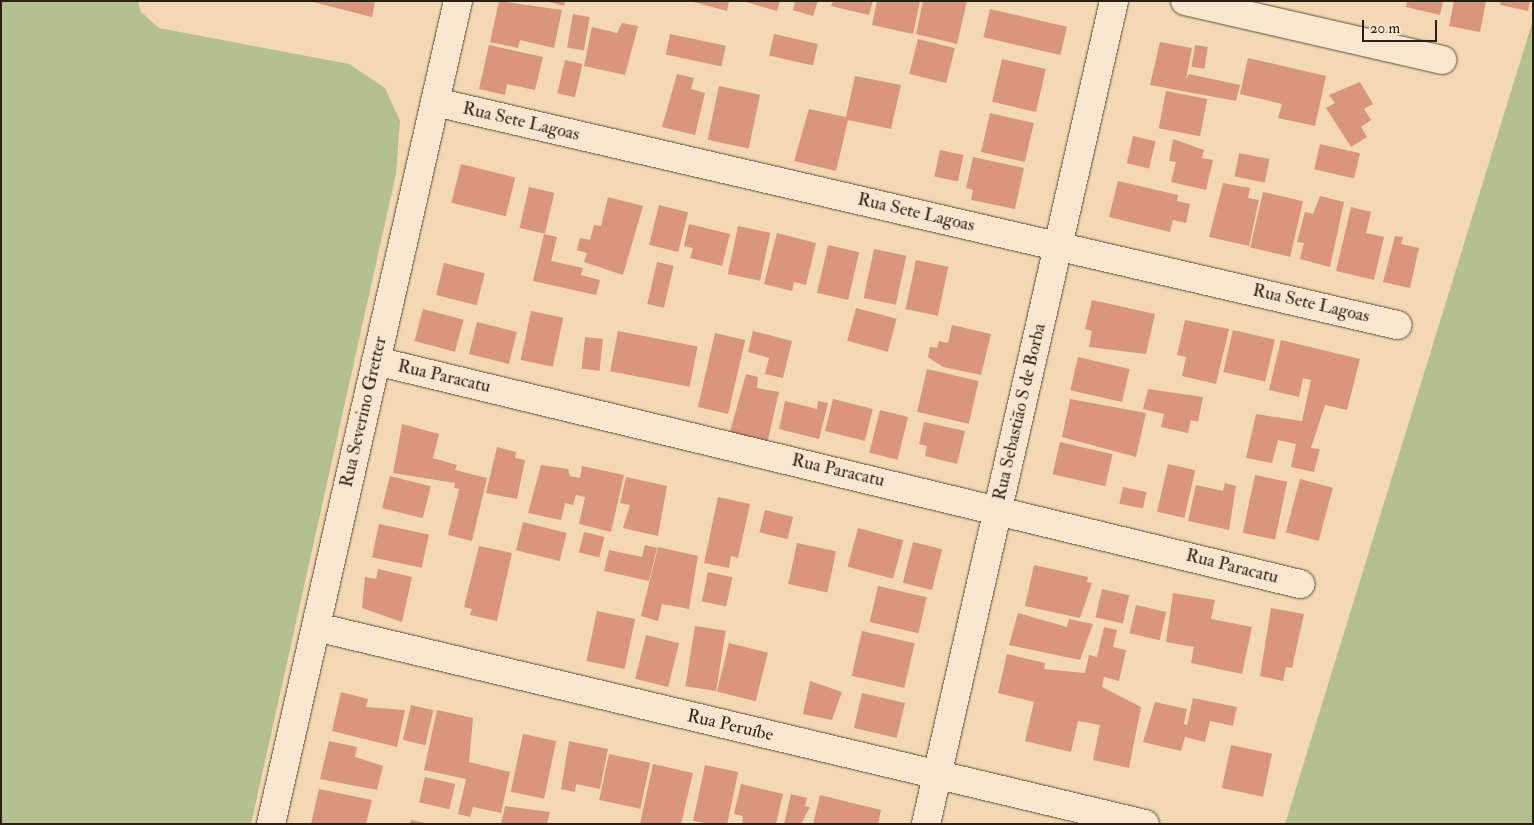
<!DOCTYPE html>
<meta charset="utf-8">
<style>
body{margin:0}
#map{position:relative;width:1534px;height:825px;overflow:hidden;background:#f4d8b3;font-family:"IM FELL Double Pica",serif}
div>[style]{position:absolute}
.green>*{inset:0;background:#b5c091}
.building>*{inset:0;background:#d9967c;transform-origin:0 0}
.roads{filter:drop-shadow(0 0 1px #5d4d3b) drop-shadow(0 0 1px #5d4d3b)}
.minor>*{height:28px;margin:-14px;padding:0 14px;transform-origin:14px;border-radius:14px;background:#f8e6ce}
span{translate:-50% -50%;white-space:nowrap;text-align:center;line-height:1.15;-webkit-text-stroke:4px #f8e6ce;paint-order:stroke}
.street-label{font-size:18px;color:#2b1f13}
.frame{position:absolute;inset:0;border:2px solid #2b1f13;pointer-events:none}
.scale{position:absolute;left:1362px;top:20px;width:75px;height:22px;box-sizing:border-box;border:2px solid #2b1f13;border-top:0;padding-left:6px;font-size:15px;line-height:18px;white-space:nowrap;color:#2b1f13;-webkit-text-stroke:4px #f8e6ce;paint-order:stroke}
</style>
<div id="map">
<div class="green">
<i style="clip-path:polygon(1px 1px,138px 1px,141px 12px,159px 28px,349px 64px,385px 88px,400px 121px,396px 174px,251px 824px,1px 824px)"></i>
<i style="clip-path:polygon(1533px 20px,1533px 824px,1285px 824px)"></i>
</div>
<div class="building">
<i style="clip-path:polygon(309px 1px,375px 1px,372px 17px)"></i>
<i style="clip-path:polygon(499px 1px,562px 10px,554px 48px,520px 40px,518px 48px,490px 42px)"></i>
<i style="clip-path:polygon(546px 1px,565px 1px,564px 6px)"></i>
<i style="clip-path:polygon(690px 1px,729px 1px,727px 11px)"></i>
<i style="clip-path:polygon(742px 1px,780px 1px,777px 11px)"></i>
<i style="clip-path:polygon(795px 1px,818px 1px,813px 16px,793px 10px)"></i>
<i style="clip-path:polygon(833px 1px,873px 1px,869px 15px,831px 6px)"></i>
<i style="clip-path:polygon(877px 1px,920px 1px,913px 34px,872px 25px)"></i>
<i style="clip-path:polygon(923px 1px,967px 1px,957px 44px,916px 34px)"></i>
<i style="clip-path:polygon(1407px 1px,1443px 1px,1440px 15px,1406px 7px)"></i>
<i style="clip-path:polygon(1454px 1px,1486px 1px,1480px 32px,1449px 26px)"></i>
<i style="clip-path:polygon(1501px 1px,1530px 1px,1528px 11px,1500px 5px)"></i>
<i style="left:990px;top:9px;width:79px;height:29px;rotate:13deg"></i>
<i style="left:573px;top:14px;width:17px;height:34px;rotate:10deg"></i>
<i style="clip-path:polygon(622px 23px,638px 26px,625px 75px,584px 66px,592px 27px,617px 33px)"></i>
<i style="left:670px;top:34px;width:57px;height:21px;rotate:12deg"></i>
<i style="left:774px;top:34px;width:45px;height:22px;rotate:13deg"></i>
<i style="left:918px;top:39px;width:38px;height:36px;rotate:14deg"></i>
<i style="clip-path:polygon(1160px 42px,1192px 48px,1186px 79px,1189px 74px,1240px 85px,1236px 101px,1150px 85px)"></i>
<i style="clip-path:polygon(489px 45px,543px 57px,535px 90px,507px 84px,505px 95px,479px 89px)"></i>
<i style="left:1195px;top:45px;width:13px;height:22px;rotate:9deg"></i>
<i style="clip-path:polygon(1248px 58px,1326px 76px,1315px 126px,1278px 118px,1282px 104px,1240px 94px)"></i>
<i style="left:1002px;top:59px;width:45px;height:44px;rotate:13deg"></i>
<i style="left:565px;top:60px;width:18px;height:34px;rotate:13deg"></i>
<i style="clip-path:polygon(677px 74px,694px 78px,691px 89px,705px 93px,695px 135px,662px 127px)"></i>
<i style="clip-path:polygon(855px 76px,901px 85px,891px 129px,848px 120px,836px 171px,794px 161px,809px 109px,846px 117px)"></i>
<i style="clip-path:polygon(1360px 82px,1373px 104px,1364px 109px,1371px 120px,1361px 127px,1367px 137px,1351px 147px,1326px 108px,1335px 103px,1329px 95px)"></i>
<i style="left:719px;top:86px;width:42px;height:55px;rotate:12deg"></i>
<i style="left:1166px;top:91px;width:42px;height:38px;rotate:11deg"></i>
<i style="left:990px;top:113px;width:45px;height:40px;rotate:13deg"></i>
<i style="left:1133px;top:136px;width:23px;height:28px;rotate:13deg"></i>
<i style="clip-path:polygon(1173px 139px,1204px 150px,1202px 158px,1213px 160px,1206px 190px,1171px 182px,1176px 162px,1169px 161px)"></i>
<i style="left:1320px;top:144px;width:41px;height:26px;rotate:13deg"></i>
<i style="left:940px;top:150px;width:24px;height:27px;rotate:12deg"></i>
<i style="left:1239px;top:153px;width:31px;height:24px;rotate:11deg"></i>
<i style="clip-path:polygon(973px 157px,1024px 168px,1015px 209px,971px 200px,973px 190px,966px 188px)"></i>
<i style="left:461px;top:164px;width:56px;height:40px;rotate:14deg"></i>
<i style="clip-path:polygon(1118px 181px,1178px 195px,1177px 201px,1190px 204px,1186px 223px,1173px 220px,1170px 232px,1109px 217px)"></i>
<i style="clip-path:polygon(1223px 183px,1250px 188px,1248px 198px,1259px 200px,1249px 246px,1209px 237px)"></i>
<i style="left:529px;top:187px;width:26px;height:42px;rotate:13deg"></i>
<i style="left:1263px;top:192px;width:41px;height:57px;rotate:13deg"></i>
<i style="clip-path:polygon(1320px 196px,1344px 202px,1330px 267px,1300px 259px,1304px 243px,1297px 242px,1305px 212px,1313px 214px)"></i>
<i style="clip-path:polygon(608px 197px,643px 206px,623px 275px,584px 262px,587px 253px,577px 250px,580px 238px,590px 240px,594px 225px,601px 226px)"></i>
<i style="left:659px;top:205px;width:30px;height:41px;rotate:14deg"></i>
<i style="clip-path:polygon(1351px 207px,1371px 212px,1366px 233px,1384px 237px,1374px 280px,1336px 271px)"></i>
<i style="clip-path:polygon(689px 224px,730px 234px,722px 266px,690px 258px,693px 248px,684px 246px)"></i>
<i style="left:738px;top:226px;width:33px;height:49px;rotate:12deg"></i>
<i style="clip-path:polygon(777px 233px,816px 243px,806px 285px,794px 282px,792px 291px,764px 284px)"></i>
<i style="clip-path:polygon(544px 234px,557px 237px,551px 261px,583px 268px,581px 275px,600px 280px,596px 295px,533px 281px)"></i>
<i style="clip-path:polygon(1395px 236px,1403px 237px,1401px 244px,1419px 248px,1410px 288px,1383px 282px)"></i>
<i style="left:828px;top:245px;width:32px;height:49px;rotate:13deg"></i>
<i style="left:874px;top:249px;width:33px;height:50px;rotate:12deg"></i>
<i style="left:916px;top:260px;width:33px;height:50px;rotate:12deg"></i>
<i style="left:657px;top:262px;width:17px;height:43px;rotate:13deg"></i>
<i style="left:444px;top:263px;width:42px;height:33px;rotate:14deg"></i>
<i style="clip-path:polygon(1092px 300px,1155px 314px,1146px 354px,1089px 347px,1092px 331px,1085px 329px)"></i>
<i style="left:856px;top:308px;width:42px;height:34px;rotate:15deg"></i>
<i style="left:423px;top:309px;width:42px;height:33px;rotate:15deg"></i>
<i style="left:531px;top:311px;width:33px;height:50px;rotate:12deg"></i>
<i style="clip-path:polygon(1185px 320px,1229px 329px,1216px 384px,1182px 376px,1186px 357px,1177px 355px)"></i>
<i style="left:477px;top:322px;width:41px;height:33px;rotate:14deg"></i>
<i style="clip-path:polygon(952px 325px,991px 334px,981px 375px,943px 367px,928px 357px,930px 347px,937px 348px,939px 341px,948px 343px)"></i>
<i style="left:1233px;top:330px;width:43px;height:43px;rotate:13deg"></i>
<i style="left:618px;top:331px;width:81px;height:41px;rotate:11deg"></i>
<i style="clip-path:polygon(753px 331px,792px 341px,783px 378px,765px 374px,769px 358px,748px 352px)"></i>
<i style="left:715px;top:333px;width:31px;height:76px;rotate:13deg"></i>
<i style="left:585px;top:337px;width:18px;height:32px;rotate:6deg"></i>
<i style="clip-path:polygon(1281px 340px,1360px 359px,1347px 410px,1325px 405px,1311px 448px,1320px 449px,1314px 472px,1291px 467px,1296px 444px,1278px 440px,1272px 463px,1246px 458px,1256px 414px,1302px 421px,1311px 380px,1303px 378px,1299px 397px,1269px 390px)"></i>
<i style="left:1078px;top:357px;width:53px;height:34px;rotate:13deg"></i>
<i style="left:927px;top:369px;width:53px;height:44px;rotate:13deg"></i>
<i style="clip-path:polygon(746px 374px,758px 377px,757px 388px,779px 392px,766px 448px,728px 439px)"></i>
<i style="clip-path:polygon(1148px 389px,1203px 397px,1198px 422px,1191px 420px,1188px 433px,1161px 427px,1164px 414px,1143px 409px)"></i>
<i style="left:833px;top:399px;width:41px;height:33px;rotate:14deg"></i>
<i style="clip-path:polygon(1070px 399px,1146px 413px,1136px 457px,1062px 437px)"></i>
<i style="clip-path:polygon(785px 401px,817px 409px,818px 401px,828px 403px,819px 439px,779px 429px)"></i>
<i style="left:880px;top:410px;width:29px;height:44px;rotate:14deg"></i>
<i style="clip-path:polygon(924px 422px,965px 431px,957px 464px,925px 456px,927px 446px,919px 444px)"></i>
<i style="clip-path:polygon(402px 424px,439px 434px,433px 458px,457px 465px,455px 470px,487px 478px,472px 541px,448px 535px,459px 489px,454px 488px,455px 483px,393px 473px)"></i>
<i style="left:1060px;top:442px;width:54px;height:33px;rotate:13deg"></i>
<i style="clip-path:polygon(497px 447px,516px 452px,515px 458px,525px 460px,517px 499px,486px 493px)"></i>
<i style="left:1168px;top:464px;width:28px;height:49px;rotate:13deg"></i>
<i style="clip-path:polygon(541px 465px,568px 469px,570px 476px,580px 478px,582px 466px,624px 475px,611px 532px,579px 524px,585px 497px,576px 495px,573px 505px,565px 503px,561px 520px,528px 513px)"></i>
<i style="left:1255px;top:475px;width:33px;height:59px;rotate:12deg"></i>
<i style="left:390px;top:476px;width:42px;height:33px;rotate:14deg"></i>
<i style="clip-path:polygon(626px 477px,667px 486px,658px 536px,623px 528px,630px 505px,620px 503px)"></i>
<i style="left:1300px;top:479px;width:34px;height:55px;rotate:15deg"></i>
<i style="clip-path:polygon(1225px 483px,1236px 486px,1229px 530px,1188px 521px,1196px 485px,1223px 491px)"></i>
<i style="left:1123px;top:487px;width:24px;height:17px;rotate:12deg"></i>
<i style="clip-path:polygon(718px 497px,750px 504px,738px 558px,731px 556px,729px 568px,704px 563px)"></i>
<i style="left:765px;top:510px;width:29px;height:23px;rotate:14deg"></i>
<i style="left:523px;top:522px;width:45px;height:29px;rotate:14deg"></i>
<i style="left:379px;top:524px;width:51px;height:34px;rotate:12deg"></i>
<i style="left:858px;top:528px;width:47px;height:40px;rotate:15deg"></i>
<i style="left:584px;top:532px;width:21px;height:21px;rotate:14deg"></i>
<i style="left:913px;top:542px;width:30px;height:42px;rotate:14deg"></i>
<i style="left:797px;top:543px;width:40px;height:42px;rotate:12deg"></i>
<i style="clip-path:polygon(645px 545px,657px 548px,649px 581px,604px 571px,609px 550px,642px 557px)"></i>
<i style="clip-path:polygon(479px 546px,512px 553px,497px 621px,470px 615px,472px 609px,464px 607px)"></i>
<i style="clip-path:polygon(658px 547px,698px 556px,689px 609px,662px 604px,658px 621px,641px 616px)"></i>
<i style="clip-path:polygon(1034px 565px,1088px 577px,1087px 582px,1092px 583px,1080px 618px,1025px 606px)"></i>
<i style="clip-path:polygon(378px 569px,412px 577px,402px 622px,362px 608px,365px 577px,376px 579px)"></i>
<i style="left:708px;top:572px;width:25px;height:30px;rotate:12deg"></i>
<i style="left:878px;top:586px;width:50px;height:37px;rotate:13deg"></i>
<i style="left:1102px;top:589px;width:28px;height:29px;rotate:13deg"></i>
<i style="clip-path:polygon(1173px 593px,1215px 600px,1211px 619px,1252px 627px,1242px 674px,1191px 663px,1194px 647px,1166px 642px)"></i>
<i style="left:1136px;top:605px;width:31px;height:29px;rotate:13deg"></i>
<i style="clip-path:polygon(1271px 608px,1304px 614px,1292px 668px,1286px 667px,1283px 681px,1260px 676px)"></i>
<i style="left:597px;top:611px;width:39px;height:51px;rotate:12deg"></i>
<i style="clip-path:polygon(1018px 613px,1067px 627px,1069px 619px,1093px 624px,1080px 660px,1009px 645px)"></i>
<i style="left:695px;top:626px;width:31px;height:61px;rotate:9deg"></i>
<i style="clip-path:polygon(1104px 627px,1117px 630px,1113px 647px,1126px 650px,1119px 681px,1104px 677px,1102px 687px,1141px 707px,1129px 768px,1093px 760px,1100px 725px,1078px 721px,1071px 752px,1025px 741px,1034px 702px,998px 693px,1007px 654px,1045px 663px,1044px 669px,1085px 673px,1089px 655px,1097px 657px)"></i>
<i style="left:862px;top:631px;width:54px;height:46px;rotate:13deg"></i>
<i style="left:646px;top:635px;width:34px;height:45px;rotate:14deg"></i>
<i style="left:729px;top:643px;width:40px;height:50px;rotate:14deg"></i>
<i style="clip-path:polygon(810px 681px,842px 692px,832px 720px,803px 714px)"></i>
<i style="clip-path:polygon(341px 692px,368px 699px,366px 707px,405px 710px,397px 747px,332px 731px)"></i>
<i style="left:862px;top:693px;width:44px;height:36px;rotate:13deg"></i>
<i style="clip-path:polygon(1193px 698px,1237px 707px,1233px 726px,1210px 721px,1205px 742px,1185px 737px,1181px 751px,1143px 742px,1155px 702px,1187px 709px,1184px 724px,1187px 725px)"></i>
<i style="left:411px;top:705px;width:23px;height:36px;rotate:13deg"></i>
<i style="clip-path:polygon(437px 710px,473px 718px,469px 762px,510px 772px,501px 813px,473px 807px,470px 817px,458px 814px,466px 779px,424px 770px)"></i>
<i style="left:523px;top:734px;width:34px;height:59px;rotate:12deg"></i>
<i style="clip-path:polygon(329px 741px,357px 747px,355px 757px,383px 766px,377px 790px,320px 779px)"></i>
<i style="clip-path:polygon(569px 741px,608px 749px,600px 789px,576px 784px,575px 792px,561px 789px)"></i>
<i style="left:1231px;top:745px;width:42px;height:44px;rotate:12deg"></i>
<i style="left:609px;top:754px;width:42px;height:47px;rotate:12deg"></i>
<i style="clip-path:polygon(653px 764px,693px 773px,681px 824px,640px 824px)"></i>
<i style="left:705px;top:765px;width:34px;height:57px;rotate:12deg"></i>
<i style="left:425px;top:777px;width:31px;height:26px;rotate:13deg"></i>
<i style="clip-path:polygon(741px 784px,783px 794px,776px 824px,742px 824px,743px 816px,734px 814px)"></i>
<i style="clip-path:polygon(319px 789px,372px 800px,366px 824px,311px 824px)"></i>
<i style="clip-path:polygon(791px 794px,807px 798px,805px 806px,810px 807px,801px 824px,784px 824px)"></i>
<i style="clip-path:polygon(820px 795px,881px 810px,878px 824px,813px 824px)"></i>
<i style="clip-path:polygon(505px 806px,550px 812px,547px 824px,501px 824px)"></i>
<i style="clip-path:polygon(411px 820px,425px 823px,425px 824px,410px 824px)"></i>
</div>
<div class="roads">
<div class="minor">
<i style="left:1185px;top:1px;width:264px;rotate:12.9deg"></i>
<i style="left:435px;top:102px;width:988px;rotate:13.05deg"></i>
<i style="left:376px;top:361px;width:951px;rotate:13.57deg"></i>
<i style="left:316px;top:627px;width:852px;rotate:13.37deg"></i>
<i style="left:271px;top:824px;width:844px;rotate:-77.2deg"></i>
<i style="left:926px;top:824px;width:844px;rotate:-77.13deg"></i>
</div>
</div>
<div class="street-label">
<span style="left:521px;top:122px;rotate:13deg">Rua Sete Lagoas</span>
<span style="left:916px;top:213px;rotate:13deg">Rua Sete Lagoas</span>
<span style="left:1311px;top:304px;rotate:13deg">Rua Sete Lagoas</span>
<span style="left:444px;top:377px;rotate:13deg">Rua Paracatu</span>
<span style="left:364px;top:412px;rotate:-77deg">Rua Severino Gretter</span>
<span style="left:1020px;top:412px;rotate:-77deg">Rua Sebastião S de Borba</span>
<span style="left:838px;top:471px;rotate:13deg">Rua Paracatu</span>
<span style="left:1232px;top:567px;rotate:14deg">Rua Paracatu</span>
<span style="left:730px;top:726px;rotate:13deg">Rua Peruíbe</span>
</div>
<div class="frame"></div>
<div class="scale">20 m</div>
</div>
